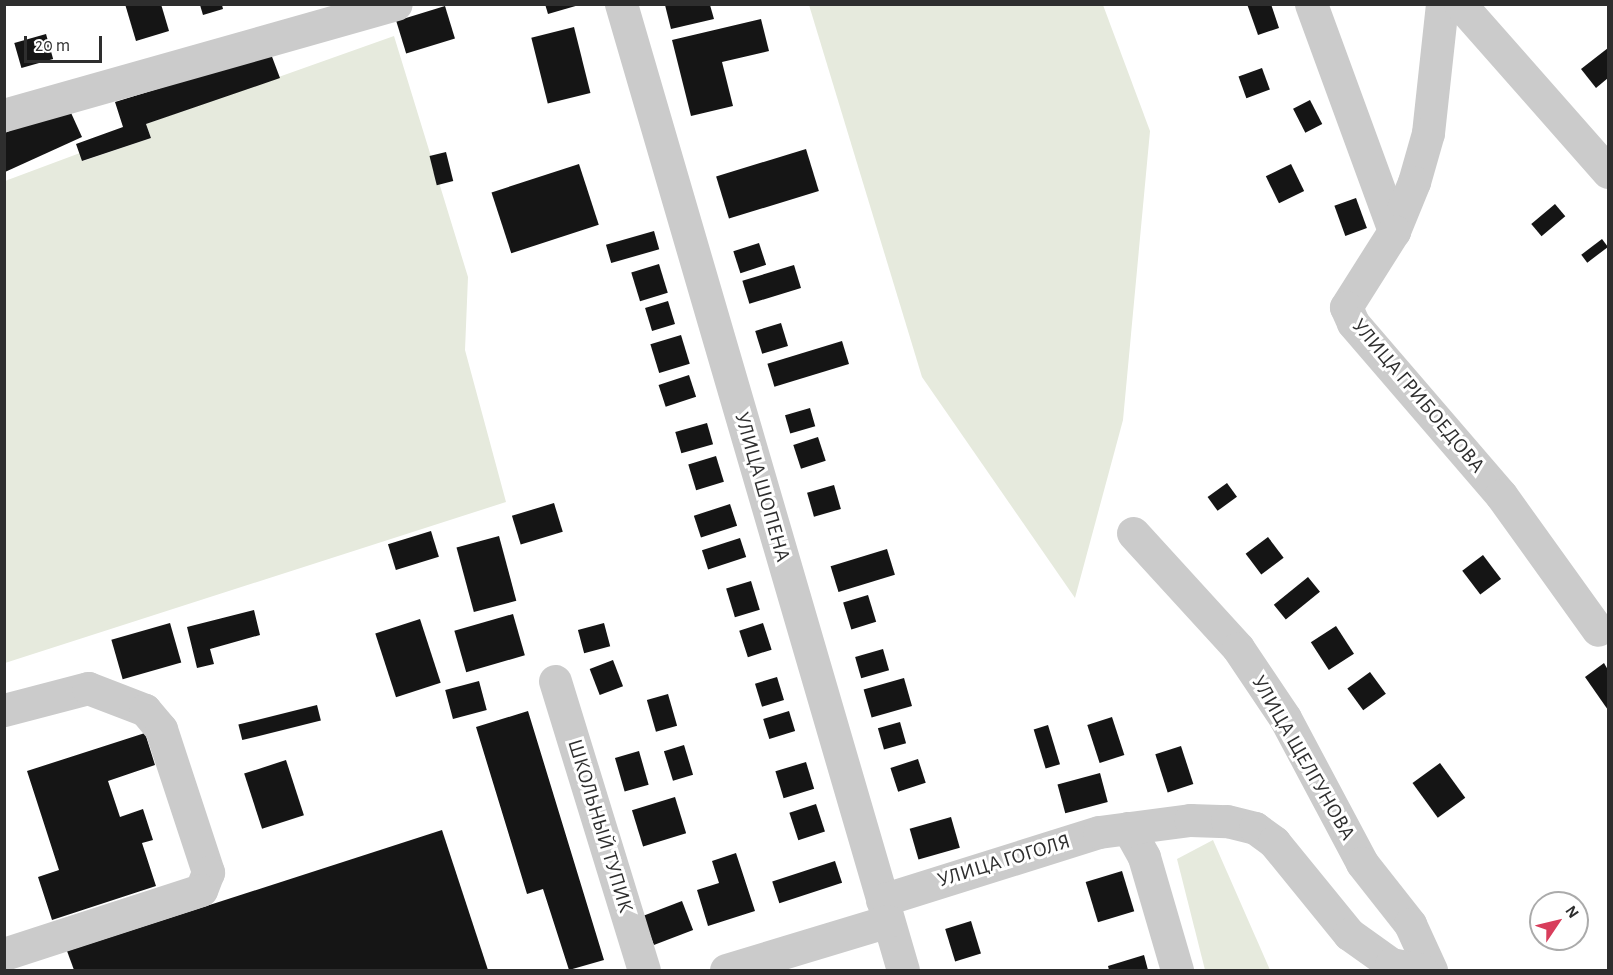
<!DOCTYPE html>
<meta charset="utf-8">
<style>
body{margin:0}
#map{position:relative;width:1613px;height:975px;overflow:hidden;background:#fff;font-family:"Alegreya Sans",sans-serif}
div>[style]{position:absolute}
.green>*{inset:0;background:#e6eadd}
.building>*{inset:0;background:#151515;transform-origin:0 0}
.minor>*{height:33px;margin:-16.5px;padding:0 16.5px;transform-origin:16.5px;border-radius:16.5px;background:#cbcbcb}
span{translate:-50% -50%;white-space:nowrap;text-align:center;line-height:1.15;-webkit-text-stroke:6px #fff;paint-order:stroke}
.street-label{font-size:21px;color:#2e2e2e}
.frame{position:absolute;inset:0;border:6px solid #2e2e2e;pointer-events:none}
.north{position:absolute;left:1529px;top:891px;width:60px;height:60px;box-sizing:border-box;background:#fff;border:2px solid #ababab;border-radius:50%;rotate:55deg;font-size:16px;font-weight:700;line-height:24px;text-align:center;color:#2e2e2e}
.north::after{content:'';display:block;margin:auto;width:21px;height:27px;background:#d83d5b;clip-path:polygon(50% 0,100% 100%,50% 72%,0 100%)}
.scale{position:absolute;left:24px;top:36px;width:78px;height:27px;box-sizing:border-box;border:3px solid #2e2e2e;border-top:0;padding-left:8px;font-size:18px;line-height:21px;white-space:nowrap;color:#2e2e2e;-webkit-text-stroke:4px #fff;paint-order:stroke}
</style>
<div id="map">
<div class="green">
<i style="clip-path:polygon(809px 5px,1103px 5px,1150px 131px,1123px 420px,1075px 598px,922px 377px)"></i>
<i style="clip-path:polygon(394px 36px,468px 277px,465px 350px,506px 502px,5px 663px,5px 181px,80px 153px,83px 161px,151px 138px,146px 124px)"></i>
<i style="clip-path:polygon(1213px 840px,1270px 970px,1205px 970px,1177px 859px)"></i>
</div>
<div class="building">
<i style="clip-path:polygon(125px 4px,161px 4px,169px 31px,136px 41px)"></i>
<i style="clip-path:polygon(545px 4px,579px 4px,579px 5px,548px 14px)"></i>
<i style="clip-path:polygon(1247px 4px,1271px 4px,1279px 28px,1258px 35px)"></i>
<i style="clip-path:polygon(200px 5px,222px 5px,223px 9px,203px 15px)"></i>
<i style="clip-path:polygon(665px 5px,710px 5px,714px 19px,671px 29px)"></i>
<i style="left:445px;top:6px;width:34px;height:51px;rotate:73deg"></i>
<i style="clip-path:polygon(761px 19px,769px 51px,722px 62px,733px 106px,691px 116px,672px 40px)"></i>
<i style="left:574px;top:27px;width:68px;height:44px;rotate:76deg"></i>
<i style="left:46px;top:34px;width:26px;height:33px;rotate:74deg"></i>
<i style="clip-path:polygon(1608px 48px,1608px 78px,1596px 88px,1581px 69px)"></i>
<i style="clip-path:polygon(271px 54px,280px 78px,146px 124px,151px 138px,82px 161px,76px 144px,123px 127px,115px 102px)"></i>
<i style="left:1262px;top:68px;width:23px;height:25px;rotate:70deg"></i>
<i style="left:1310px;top:100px;width:27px;height:19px;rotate:63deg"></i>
<i style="clip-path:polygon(67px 104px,82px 137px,5px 172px,5px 133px)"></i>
<i style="left:806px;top:149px;width:44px;height:94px;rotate:73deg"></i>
<i style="left:446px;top:152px;width:30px;height:17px;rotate:76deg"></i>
<i style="left:579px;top:164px;width:64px;height:92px;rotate:72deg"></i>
<i style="left:1291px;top:164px;width:30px;height:28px;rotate:64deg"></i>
<i style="left:1356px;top:198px;width:32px;height:23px;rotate:70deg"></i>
<i style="left:1555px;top:204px;width:16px;height:31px;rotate:50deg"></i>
<i style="left:654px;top:231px;width:19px;height:50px;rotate:74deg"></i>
<i style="left:1602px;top:239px;width:10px;height:26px;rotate:53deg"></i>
<i style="left:759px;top:243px;width:23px;height:27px;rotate:72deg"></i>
<i style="left:659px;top:264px;width:30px;height:29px;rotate:73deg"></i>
<i style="left:794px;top:265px;width:24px;height:54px;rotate:73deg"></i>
<i style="left:668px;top:301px;width:24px;height:24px;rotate:73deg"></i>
<i style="left:781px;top:323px;width:24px;height:27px;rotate:73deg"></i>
<i style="left:681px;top:335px;width:30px;height:32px;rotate:73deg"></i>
<i style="left:842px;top:341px;width:24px;height:78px;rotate:73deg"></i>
<i style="left:689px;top:375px;width:23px;height:32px;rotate:72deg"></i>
<i style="left:810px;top:408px;width:19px;height:26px;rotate:74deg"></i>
<i style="left:707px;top:423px;width:22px;height:33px;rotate:74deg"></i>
<i style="left:818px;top:437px;width:25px;height:26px;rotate:72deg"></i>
<i style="left:716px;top:456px;width:27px;height:29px;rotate:73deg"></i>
<i style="left:1227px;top:483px;width:17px;height:24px;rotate:54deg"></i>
<i style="left:834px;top:485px;width:25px;height:28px;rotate:74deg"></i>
<i style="left:554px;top:503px;width:30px;height:44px;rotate:73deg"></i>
<i style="left:730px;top:504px;width:23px;height:38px;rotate:72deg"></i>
<i style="left:431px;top:531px;width:27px;height:45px;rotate:73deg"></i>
<i style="left:499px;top:536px;width:67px;height:44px;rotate:75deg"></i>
<i style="left:1268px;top:537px;width:26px;height:28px;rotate:53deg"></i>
<i style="left:740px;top:538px;width:20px;height:40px;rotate:72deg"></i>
<i style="left:887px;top:549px;width:27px;height:59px;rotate:73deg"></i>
<i style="left:1483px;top:555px;width:30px;height:26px;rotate:53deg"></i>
<i style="left:1308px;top:577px;width:19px;height:44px;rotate:51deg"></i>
<i style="left:751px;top:581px;width:30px;height:26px;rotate:73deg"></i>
<i style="left:868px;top:595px;width:28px;height:26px;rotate:73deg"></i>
<i style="clip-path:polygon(254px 610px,260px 635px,210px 649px,214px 664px,197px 668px,187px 627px)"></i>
<i style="left:513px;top:614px;width:43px;height:61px;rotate:74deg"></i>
<i style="left:420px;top:619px;width:67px;height:47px;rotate:72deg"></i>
<i style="left:170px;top:623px;width:41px;height:61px;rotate:74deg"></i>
<i style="left:604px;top:623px;width:24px;height:27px;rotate:75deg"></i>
<i style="left:763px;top:623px;width:28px;height:25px;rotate:72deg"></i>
<i style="left:1336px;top:626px;width:33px;height:30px;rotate:57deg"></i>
<i style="left:883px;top:649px;width:22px;height:29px;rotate:74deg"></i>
<i style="left:613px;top:660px;width:28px;height:25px;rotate:69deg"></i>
<i style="clip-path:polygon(1604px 663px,1608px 670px,1608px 710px,1585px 677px)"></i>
<i style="left:1370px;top:672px;width:27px;height:28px;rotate:54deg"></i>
<i style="left:777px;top:677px;width:24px;height:23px;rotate:73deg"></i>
<i style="left:904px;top:678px;width:29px;height:42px;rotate:74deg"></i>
<i style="left:479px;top:681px;width:30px;height:35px;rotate:75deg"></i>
<i style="left:668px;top:694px;width:33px;height:22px;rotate:74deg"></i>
<i style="left:317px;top:705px;width:16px;height:81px;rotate:76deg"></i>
<i style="clip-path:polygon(528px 711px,604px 960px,569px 970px,543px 889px,527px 894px,476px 727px)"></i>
<i style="left:789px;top:711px;width:21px;height:27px;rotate:73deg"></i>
<i style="left:1112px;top:717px;width:40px;height:26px;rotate:72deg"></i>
<i style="left:900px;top:722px;width:22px;height:23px;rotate:74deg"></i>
<i style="left:1048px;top:725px;width:41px;height:15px;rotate:73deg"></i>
<i style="clip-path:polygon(145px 733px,155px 765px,108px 781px,120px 817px,143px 809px,153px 840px,142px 843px,156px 886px,52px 920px,38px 877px,59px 870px,27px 771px)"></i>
<i style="left:684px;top:745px;width:31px;height:21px;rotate:73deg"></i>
<i style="left:1181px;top:746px;width:40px;height:27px;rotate:72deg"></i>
<i style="left:639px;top:751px;width:35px;height:25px;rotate:74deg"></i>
<i style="left:918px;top:759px;width:25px;height:29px;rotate:72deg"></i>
<i style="left:286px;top:760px;width:58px;height:44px;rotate:72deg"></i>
<i style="left:806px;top:762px;width:28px;height:32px;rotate:73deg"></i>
<i style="left:1440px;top:763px;width:43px;height:34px;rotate:54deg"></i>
<i style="left:1100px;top:773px;width:30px;height:44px;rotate:75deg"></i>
<i style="left:675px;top:797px;width:38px;height:45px;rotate:73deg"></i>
<i style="left:816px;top:804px;width:29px;height:28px;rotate:72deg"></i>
<i style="left:951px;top:817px;width:32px;height:43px;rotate:74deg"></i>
<i style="clip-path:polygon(442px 830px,488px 970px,74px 970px,67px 951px)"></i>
<i style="clip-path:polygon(736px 853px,755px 911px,708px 926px,697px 890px,719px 883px,712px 861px)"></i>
<i style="left:835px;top:861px;width:23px;height:66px;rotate:72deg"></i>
<i style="left:1122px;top:871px;width:42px;height:38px;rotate:73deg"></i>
<i style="left:682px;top:901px;width:31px;height:42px;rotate:69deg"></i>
<i style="left:971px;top:921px;width:34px;height:27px;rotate:73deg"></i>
<i style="clip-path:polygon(1144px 955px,1148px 970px,1109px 970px,1108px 966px)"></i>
</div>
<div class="minor">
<i style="left:621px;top:4px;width:1006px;rotate:73.73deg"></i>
<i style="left:1311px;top:4px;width:242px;rotate:69.9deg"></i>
<i style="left:1442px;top:4px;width:130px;rotate:96.2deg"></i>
<i style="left:1428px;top:133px;width:51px;rotate:105.9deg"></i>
<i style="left:1414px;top:182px;width:53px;rotate:112.2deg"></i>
<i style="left:1394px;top:231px;width:90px;rotate:122.3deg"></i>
<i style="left:1346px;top:307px;width:17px;rotate:66deg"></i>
<i style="left:1353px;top:323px;width:227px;rotate:49.3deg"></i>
<i style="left:1501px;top:495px;width:166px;rotate:54.3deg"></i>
<i style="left:1460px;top:4px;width:224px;rotate:48.6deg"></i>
<i style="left:4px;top:115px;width:407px;rotate:-15.8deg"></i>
<i style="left:1133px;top:533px;width:156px;rotate:47.6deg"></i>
<i style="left:1238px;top:648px;width:84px;rotate:56.1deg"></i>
<i style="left:1285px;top:718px;width:164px;rotate:62deg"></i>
<i style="left:1362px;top:863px;width:78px;rotate:51.8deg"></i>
<i style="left:1410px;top:924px;width:51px;rotate:65.5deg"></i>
<i style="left:555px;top:681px;width:302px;rotate:72.9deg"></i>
<i style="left:4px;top:710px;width:87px;rotate:-14.7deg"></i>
<i style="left:88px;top:688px;width:61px;rotate:21.1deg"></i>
<i style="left:145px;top:710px;width:25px;rotate:50deg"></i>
<i style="left:161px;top:729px;width:151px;rotate:71.8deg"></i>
<i style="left:208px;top:872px;width:19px;rotate:111deg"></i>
<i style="left:201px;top:890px;width:207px;rotate:162deg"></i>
<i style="left:1128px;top:828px;width:33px;rotate:61deg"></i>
<i style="left:1144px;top:857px;width:118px;rotate:73.7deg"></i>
<i style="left:882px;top:900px;width:227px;rotate:-17.4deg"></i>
<i style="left:1099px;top:832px;width:92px;rotate:-7.5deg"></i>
<i style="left:1190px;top:820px;width:37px;rotate:2deg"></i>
<i style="left:1227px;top:821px;width:29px;rotate:14deg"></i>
<i style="left:1255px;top:828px;width:24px;rotate:36deg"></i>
<i style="left:1274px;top:842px;width:119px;rotate:50.8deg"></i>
<i style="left:1349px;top:934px;width:52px;rotate:35.5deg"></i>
<i style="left:1391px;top:964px;width:31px;rotate:11deg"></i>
<i style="left:726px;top:970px;width:169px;rotate:-16.8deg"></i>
</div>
<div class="street-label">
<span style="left:1418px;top:396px;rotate:50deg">УЛИЦА ГРИБОЕДОВА</span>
<span style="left:762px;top:487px;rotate:74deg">УЛИЦА ШОПЕНА</span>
<span style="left:1303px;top:758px;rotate:60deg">УЛИЦА ЩЕЛГУНОВА</span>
<span style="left:600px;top:826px;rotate:73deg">ШКОЛЬНЫЙ ТУПИК</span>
<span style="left:1004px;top:861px;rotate:-17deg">УЛИЦА ГОГОЛЯ</span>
</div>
<div class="frame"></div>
<div class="north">N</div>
<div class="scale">20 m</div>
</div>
